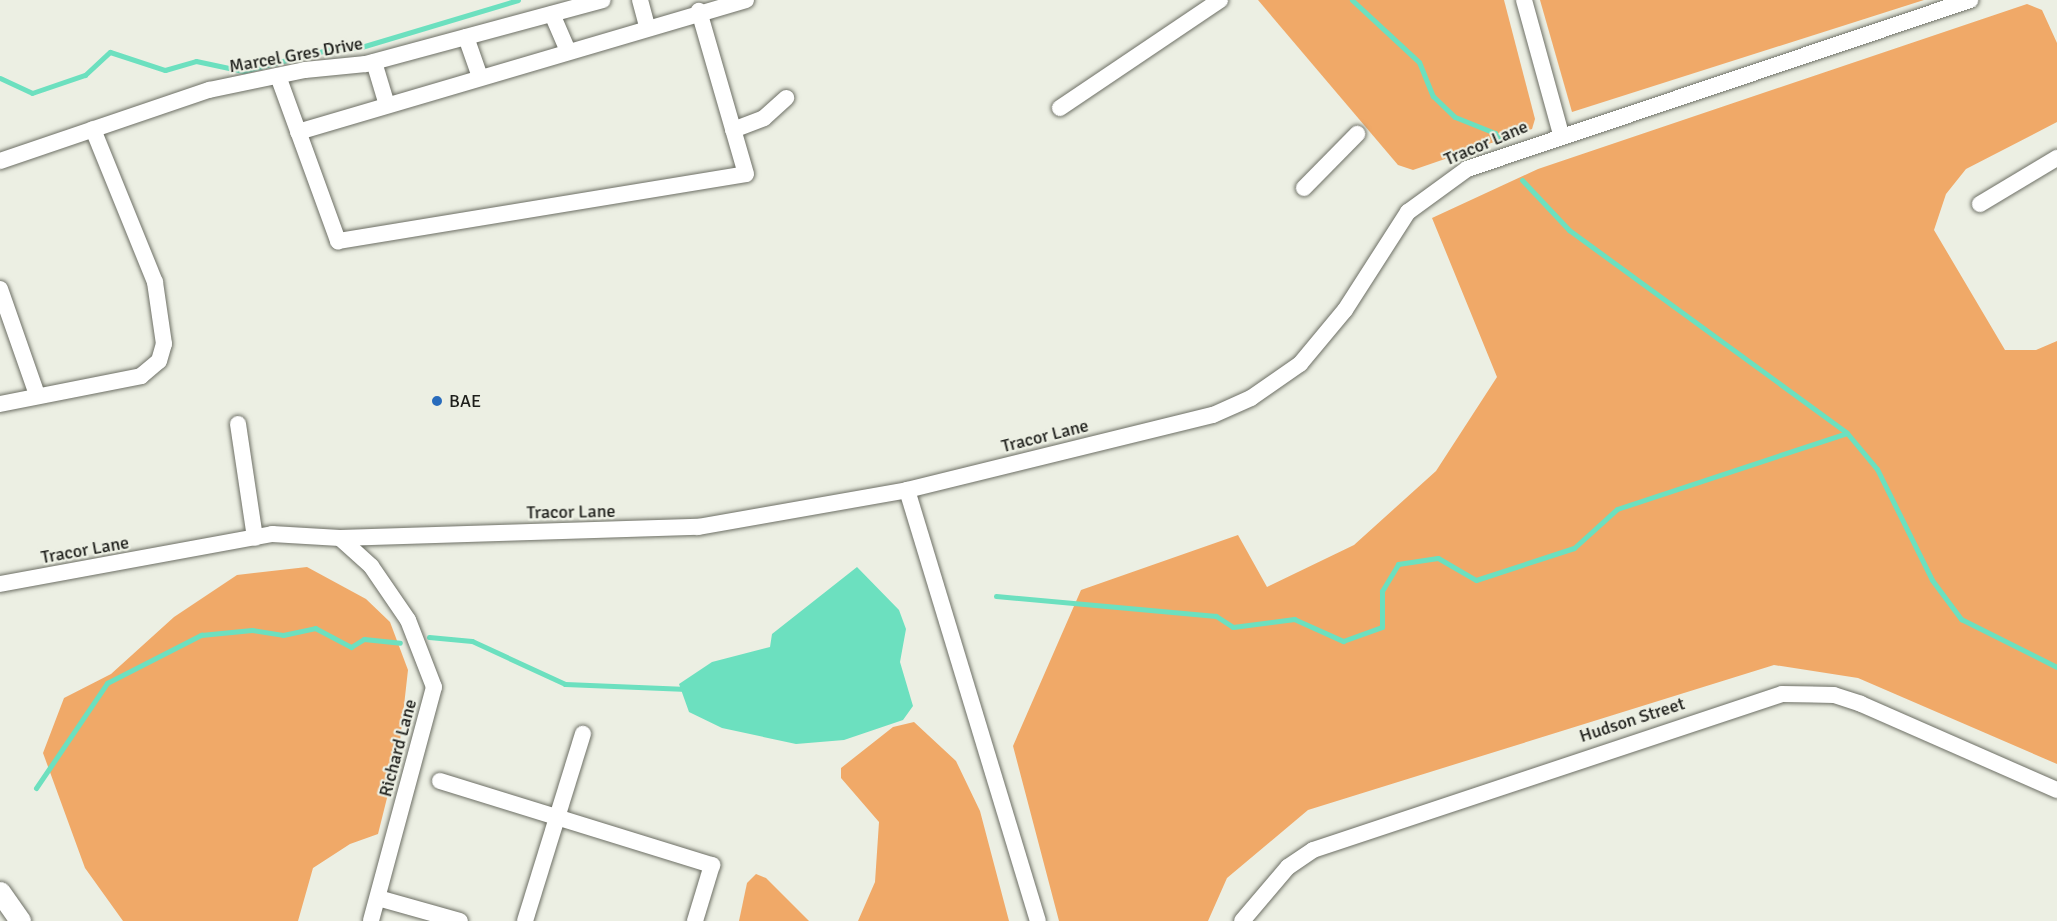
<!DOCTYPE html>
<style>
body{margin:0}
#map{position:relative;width:2057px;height:921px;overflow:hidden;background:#ecefe3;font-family:Signika,sans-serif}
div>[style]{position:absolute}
.forest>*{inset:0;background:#f0a968}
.water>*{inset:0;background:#6ce0bf}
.stream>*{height:5px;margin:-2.5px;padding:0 2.5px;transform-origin:2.5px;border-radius:2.5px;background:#6ce0bf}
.roads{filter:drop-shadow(0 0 2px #6d6f65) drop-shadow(0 0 2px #6d6f65)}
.minor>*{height:16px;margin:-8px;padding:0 8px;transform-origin:8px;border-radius:8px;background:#fff}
.major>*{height:21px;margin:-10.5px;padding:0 10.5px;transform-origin:10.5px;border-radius:10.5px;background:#fff}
.dots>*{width:16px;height:16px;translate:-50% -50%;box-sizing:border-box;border:3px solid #ecefe3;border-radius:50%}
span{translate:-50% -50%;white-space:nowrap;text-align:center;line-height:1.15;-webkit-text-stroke:4.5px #ecefe3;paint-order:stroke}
.street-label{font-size:18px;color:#1e1f1b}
.poi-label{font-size:18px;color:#1e1f1b}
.left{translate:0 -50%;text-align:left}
</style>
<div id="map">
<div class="forest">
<i style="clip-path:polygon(1258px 0,1504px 0,1535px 119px,1532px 129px,1413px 170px,1398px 165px)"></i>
<i style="clip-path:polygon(1540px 0,1924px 0,1572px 112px)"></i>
<i style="clip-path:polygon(2027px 4px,2042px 10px,2057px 43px,2057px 122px,1966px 169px,1946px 194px,1934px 230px,2005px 350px,2036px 350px,2057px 341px,2057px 764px,1858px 678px,1774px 665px,1308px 810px,1227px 878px,1208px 921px,1059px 921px,1013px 746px,1081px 590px,1238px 535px,1267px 587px,1354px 545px,1436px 471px,1497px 377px,1432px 218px,1538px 169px)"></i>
<i style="clip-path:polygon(307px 567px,366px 599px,390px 622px,408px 670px,399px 750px,378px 834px,350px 844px,313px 868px,298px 921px,123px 921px,85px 868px,43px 753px,64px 698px,111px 674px,174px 617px,237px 575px)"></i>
<i style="clip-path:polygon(914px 722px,956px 761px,980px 811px,1009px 921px,858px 921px,875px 882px,879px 822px,841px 778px,841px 768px,893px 727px)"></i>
<i style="clip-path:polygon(756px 874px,766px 878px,809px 921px,739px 921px,747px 883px)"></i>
</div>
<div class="water">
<i style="clip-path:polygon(857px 567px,899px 610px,906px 629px,900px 662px,913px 706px,903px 720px,844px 740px,796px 744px,722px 728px,689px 712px,679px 684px,712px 662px,770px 647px,772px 634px)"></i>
</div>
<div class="stream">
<i style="left:1352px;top:0;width:91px;rotate:42.8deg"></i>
<i style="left:1419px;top:62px;width:37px;rotate:68deg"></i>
<i style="left:1433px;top:96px;width:30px;rotate:44deg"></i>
<i style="left:1455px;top:117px;width:43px;rotate:21.8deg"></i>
<i style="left:1495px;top:133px;width:9px;rotate:58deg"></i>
<i style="left:0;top:78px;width:35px;rotate:25deg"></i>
<i style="left:32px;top:93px;width:56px;rotate:-18.8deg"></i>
<i style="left:85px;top:75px;width:34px;rotate:-43deg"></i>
<i style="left:110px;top:52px;width:58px;rotate:18.1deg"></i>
<i style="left:165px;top:70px;width:32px;rotate:-16deg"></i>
<i style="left:196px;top:61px;width:48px;rotate:12deg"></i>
<i style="left:243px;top:71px;width:99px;rotate:-14deg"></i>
<i style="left:339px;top:47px;width:19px;rotate:3deg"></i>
<i style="left:358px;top:48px;width:167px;rotate:-16.7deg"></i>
<i style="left:1522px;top:180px;width:69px;rotate:46.8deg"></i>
<i style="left:1569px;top:230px;width:344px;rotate:36.1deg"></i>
<i style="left:1847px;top:433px;width:47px;rotate:50.2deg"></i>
<i style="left:1877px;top:469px;width:124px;rotate:63.6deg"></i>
<i style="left:1932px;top:580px;width:49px;rotate:53.4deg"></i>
<i style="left:1961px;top:619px;width:107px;rotate:26.6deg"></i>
<i style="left:996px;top:596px;width:221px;rotate:5.2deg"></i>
<i style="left:1216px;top:616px;width:20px;rotate:33deg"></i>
<i style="left:1233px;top:627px;width:62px;rotate:-7.5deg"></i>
<i style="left:1294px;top:619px;width:54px;rotate:24.2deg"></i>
<i style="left:1343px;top:641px;width:41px;rotate:-19.7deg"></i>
<i style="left:1382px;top:627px;width:36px;rotate:-90deg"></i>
<i style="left:1382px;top:591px;width:31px;rotate:-59deg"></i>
<i style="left:1398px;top:564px;width:40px;rotate:-8.5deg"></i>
<i style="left:1438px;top:558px;width:44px;rotate:30.1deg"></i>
<i style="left:1476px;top:580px;width:103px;rotate:-18.1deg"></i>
<i style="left:1574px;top:548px;width:58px;rotate:-42.2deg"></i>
<i style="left:1617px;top:509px;width:242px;rotate:-18.3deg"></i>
<i style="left:429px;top:637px;width:43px;rotate:5.3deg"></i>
<i style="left:472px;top:641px;width:102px;rotate:24.8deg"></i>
<i style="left:565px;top:684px;width:122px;rotate:2.3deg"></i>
<i style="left:36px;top:788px;width:127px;rotate:-55.9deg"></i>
<i style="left:107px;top:683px;width:106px;rotate:-27.1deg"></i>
<i style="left:201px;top:635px;width:51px;rotate:-5.6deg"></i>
<i style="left:252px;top:630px;width:31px;rotate:9deg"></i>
<i style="left:283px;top:635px;width:33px;rotate:-12deg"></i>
<i style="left:315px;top:628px;width:41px;rotate:27.8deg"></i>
<i style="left:351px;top:647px;width:15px;rotate:-32deg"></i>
<i style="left:364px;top:639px;width:36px;rotate:6deg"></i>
</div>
<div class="roads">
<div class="minor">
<i style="left:640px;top:0;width:28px;rotate:75deg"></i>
<i style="left:1524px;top:0;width:139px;rotate:74.6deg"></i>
<i style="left:552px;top:14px;width:40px;rotate:66.6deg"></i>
<i style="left:466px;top:37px;width:42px;rotate:70.7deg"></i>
<i style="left:374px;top:62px;width:45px;rotate:73.2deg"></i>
<i style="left:278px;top:76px;width:176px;rotate:70deg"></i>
<i style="left:338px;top:241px;width:413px;rotate:-9.3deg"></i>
<i style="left:746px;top:174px;width:170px;rotate:-106.1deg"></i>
<i style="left:1060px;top:108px;width:193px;rotate:-34deg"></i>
<i style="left:733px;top:130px;width:33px;rotate:-21deg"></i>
<i style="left:764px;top:118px;width:30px;rotate:-42deg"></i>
<i style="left:298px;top:132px;width:467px;rotate:-16.4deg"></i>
<i style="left:0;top:161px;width:221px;rotate:-18.8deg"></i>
<i style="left:209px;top:90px;width:98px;rotate:-11.8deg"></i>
<i style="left:305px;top:70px;width:61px;rotate:-5.6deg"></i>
<i style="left:366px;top:64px;width:245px;rotate:-15.1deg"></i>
<i style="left:1304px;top:188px;width:76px;rotate:-45.5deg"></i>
<i style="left:1980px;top:204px;width:90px;rotate:-30.9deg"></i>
<i style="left:0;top:289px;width:109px;rotate:70.7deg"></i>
<i style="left:0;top:404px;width:144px;rotate:-11.2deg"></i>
<i style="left:141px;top:376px;width:23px;rotate:-40deg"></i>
<i style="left:159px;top:361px;width:18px;rotate:-74deg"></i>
<i style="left:164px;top:344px;width:63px;rotate:-98.3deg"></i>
<i style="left:155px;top:282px;width:165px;rotate:-112.1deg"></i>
<i style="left:238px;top:424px;width:115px;rotate:81.5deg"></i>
<i style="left:907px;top:490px;width:450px;rotate:73.1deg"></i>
<i style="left:340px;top:538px;width:42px;rotate:42.1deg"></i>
<i style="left:371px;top:566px;width:65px;rotate:55.6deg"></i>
<i style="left:408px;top:620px;width:72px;rotate:68.8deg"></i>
<i style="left:434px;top:687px;width:242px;rotate:105.1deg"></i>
<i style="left:0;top:584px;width:277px;rotate:-10.4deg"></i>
<i style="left:272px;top:534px;width:68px;rotate:3.4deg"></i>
<i style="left:340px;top:538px;width:358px;rotate:-1.8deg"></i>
<i style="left:698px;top:527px;width:212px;rotate:-10deg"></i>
<i style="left:907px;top:490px;width:315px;rotate:-13.8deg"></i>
<i style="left:1213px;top:415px;width:42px;rotate:-24.1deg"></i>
<i style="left:1251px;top:398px;width:60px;rotate:-34.8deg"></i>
<i style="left:1300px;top:364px;width:70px;rotate:-50.2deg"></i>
<i style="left:1345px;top:310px;width:117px;rotate:-57.3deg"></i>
<i style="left:1408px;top:212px;width:73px;rotate:-36.1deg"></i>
<i style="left:1467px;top:169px;width:531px;rotate:-18.57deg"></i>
<i style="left:440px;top:781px;width:285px;rotate:17.2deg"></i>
<i style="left:712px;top:865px;width:59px;rotate:106.9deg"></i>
<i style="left:378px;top:898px;width:85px;rotate:15.7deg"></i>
<i style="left:525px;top:921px;width:196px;rotate:-72.8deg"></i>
<i style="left:1242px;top:921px;width:71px;rotate:-49.6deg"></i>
<i style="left:1288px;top:867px;width:30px;rotate:-34deg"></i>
<i style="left:1313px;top:850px;width:494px;rotate:-18.4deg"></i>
<i style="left:1782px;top:694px;width:52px;rotate:1.1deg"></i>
<i style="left:1834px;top:695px;width:28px;rotate:18deg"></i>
<i style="left:1861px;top:704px;width:214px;rotate:23.7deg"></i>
</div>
<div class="major">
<i style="left:0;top:892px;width:35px;rotate:55deg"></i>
</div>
</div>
<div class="dots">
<i style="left:437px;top:401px;background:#286bbc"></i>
</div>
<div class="street-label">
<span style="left:296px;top:55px;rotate:-10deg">Marcel Gres Drive</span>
<span style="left:1486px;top:143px;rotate:-23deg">Tracor Lane</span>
<span style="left:1045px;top:436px;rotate:-14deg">Tracor Lane</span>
<span style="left:571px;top:512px;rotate:-1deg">Tracor Lane</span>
<span style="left:85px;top:550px;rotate:-10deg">Tracor Lane</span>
<span style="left:1632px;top:720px;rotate:-18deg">Hudson Street</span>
<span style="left:398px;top:748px;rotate:-75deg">Richard Lane</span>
</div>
<div class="poi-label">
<span class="left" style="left:449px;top:401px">BAE</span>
</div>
</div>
